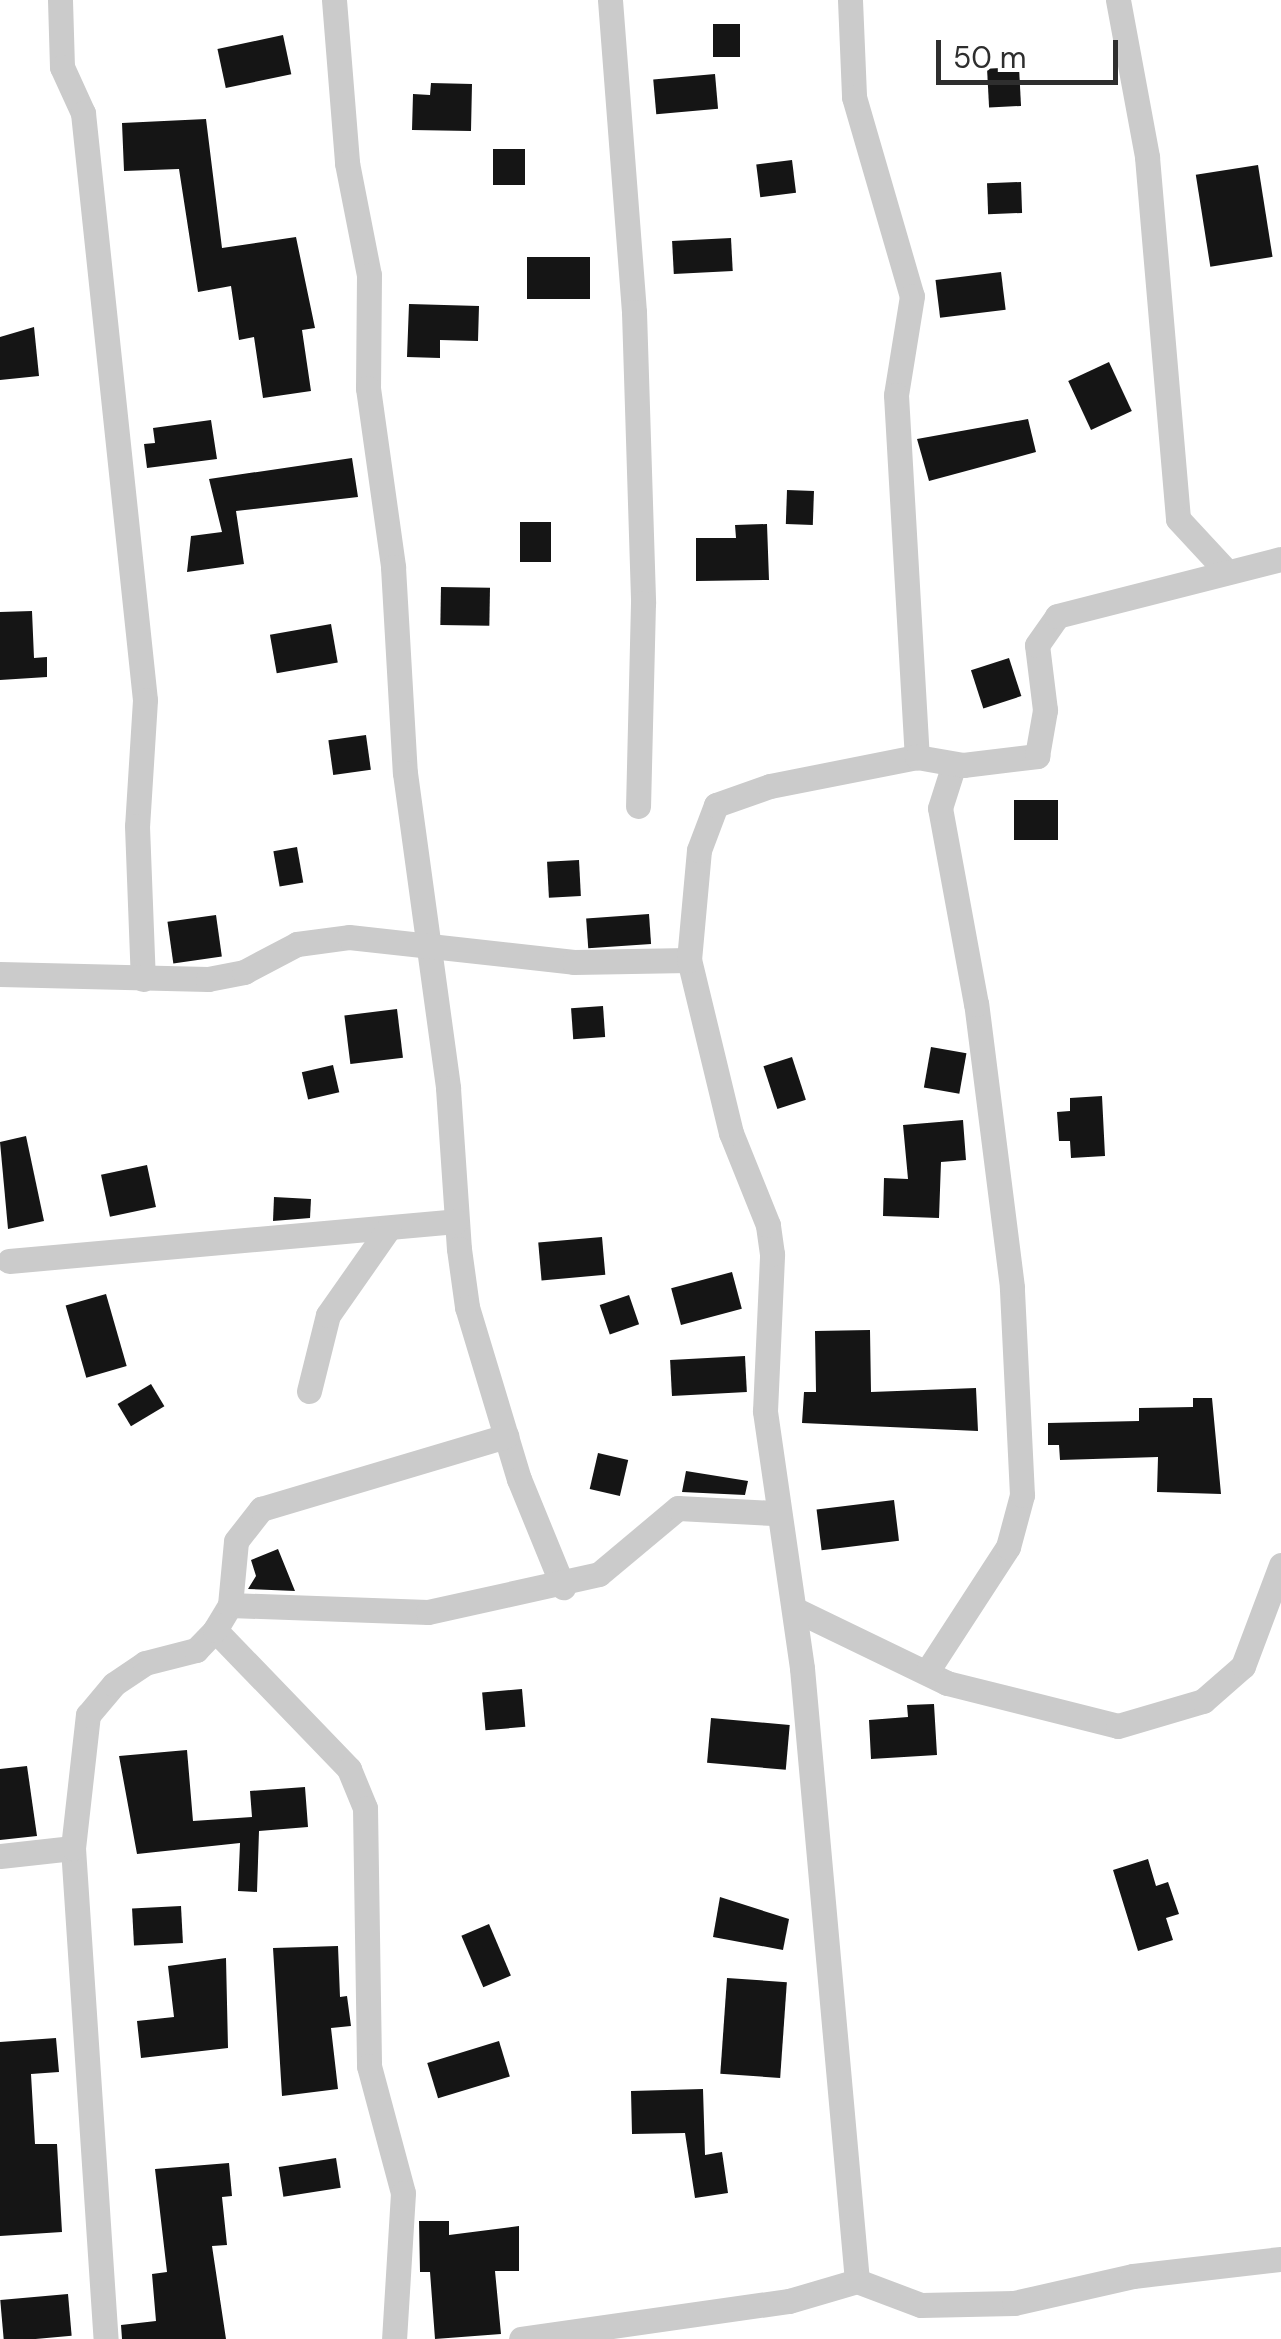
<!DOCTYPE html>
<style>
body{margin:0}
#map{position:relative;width:1281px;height:2339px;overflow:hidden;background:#fff;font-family:"DM Sans",sans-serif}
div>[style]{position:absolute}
.building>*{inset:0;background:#151515;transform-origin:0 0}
.minor>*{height:25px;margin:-12.5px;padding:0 12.5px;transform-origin:12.5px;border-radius:12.5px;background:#cbcbcb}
span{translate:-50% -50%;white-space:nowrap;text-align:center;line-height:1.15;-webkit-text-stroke:10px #fff;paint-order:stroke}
.scale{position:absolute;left:936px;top:40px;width:182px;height:45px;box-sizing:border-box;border:5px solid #2e2e2e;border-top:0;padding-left:12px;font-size:30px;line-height:35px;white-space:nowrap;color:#2e2e2e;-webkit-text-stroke:8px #fff;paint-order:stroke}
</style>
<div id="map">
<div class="building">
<i style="left:713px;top:24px;width:27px;height:33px"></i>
<i style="left:283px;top:35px;width:40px;height:67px;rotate:78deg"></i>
<i style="left:1019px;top:67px;width:39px;height:32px;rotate:87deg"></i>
<i style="left:715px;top:74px;width:35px;height:62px;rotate:85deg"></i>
<i style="clip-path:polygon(431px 83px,472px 84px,471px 131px,412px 130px,413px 94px,430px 95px)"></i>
<i style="clip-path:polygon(206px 119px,222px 248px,296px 237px,315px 328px,302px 330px,311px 391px,263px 398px,254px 337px,239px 340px,231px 286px,198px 292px,179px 169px,124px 171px,122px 123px)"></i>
<i style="left:525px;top:149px;width:36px;height:32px;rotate:90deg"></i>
<i style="left:792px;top:160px;width:33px;height:36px;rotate:83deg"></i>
<i style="left:1258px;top:165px;width:93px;height:63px;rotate:81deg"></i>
<i style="left:1021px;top:182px;width:31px;height:34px;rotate:88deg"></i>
<i style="left:731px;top:238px;width:33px;height:59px;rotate:87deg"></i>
<i style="left:590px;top:257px;width:42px;height:63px;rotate:90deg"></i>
<i style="left:1001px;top:272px;width:38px;height:66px;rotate:83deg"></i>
<i style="clip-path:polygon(409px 304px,479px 306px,478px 341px,440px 340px,440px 358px,407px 357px)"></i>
<i style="clip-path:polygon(34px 327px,39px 376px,0 380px,0 337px)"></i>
<i style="left:1109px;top:362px;width:54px;height:45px;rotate:65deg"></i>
<i style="clip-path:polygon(1028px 419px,1036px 452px,929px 481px,917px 439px)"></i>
<i style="clip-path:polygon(211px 420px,217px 459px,147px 468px,144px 444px,155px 443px,153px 428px)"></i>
<i style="clip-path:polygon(352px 458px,358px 497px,236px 511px,244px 564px,187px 572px,191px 536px,222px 532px,209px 479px)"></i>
<i style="left:787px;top:490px;width:27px;height:34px;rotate:2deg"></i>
<i style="left:520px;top:522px;width:31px;height:40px"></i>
<i style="clip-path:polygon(767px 524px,769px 580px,696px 581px,696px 538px,736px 538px,735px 525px)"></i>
<i style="left:441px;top:587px;width:49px;height:38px;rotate:1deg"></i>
<i style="clip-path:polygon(32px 611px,34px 658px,47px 657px,47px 677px,0 680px,0 612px)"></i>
<i style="left:331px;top:624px;width:39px;height:62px;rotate:80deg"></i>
<i style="left:1009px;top:658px;width:40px;height:40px;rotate:72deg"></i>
<i style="left:366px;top:735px;width:35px;height:38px;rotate:82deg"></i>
<i style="left:1014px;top:800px;width:44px;height:40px"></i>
<i style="left:297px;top:847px;width:36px;height:24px;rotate:80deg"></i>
<i style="left:579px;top:860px;width:36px;height:32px;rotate:87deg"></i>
<i style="left:649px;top:914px;width:30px;height:63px;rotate:86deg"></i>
<i style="left:216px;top:915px;width:42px;height:49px;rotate:82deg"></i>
<i style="left:603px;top:1006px;width:31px;height:32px;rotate:86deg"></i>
<i style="left:397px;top:1009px;width:49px;height:53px;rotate:83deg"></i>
<i style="left:931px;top:1047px;width:36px;height:41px;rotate:10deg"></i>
<i style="left:792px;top:1057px;width:45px;height:30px;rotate:72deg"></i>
<i style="left:333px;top:1065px;width:28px;height:32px;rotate:77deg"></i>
<i style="clip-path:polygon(1102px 1096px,1105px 1156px,1071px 1158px,1070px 1141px,1059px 1141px,1057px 1112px,1070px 1111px,1070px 1098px)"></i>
<i style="clip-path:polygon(963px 1120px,966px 1160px,941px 1162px,939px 1218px,883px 1216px,884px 1178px,908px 1179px,903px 1125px)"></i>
<i style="clip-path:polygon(26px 1136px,44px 1221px,8px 1229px,0 1142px)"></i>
<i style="left:147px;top:1165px;width:43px;height:47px;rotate:78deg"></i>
<i style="clip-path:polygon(274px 1197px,311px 1199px,310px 1218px,273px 1221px)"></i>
<i style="left:602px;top:1237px;width:38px;height:64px;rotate:85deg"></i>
<i style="left:732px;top:1272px;width:38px;height:63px;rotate:75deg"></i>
<i style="left:106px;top:1294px;width:75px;height:42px;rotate:74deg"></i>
<i style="left:629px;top:1295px;width:31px;height:31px;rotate:71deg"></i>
<i style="clip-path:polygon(870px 1330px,871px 1392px,976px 1388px,978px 1431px,802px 1423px,804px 1392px,816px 1392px,815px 1331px)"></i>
<i style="left:745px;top:1356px;width:36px;height:75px;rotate:87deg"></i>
<i style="left:151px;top:1384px;width:26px;height:39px;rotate:59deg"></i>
<i style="clip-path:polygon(1193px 1398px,1212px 1398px,1221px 1494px,1157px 1492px,1158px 1457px,1060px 1460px,1059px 1445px,1048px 1445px,1048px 1423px,1139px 1421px,1139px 1408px,1193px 1407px)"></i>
<i style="left:598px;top:1453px;width:31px;height:37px;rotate:13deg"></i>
<i style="clip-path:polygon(686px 1471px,748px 1481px,745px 1495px,682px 1492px)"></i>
<i style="left:894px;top:1500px;width:41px;height:78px;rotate:83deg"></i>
<i style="clip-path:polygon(278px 1549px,295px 1591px,248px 1589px,256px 1576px,251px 1560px)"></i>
<i style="left:522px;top:1689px;width:38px;height:40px;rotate:85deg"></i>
<i style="clip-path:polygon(934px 1704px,937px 1755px,871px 1759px,869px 1720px,908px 1717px,907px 1705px)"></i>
<i style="left:711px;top:1718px;width:79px;height:45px;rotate:5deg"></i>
<i style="clip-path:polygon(187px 1750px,193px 1821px,252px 1817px,250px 1791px,305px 1787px,308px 1827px,259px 1831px,257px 1892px,238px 1891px,240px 1843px,137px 1854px,119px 1756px)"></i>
<i style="clip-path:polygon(27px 1766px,37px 1836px,0 1840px,0 1769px)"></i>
<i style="clip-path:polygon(1148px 1859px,1156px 1886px,1168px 1882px,1179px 1914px,1166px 1918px,1173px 1940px,1138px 1951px,1113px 1870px)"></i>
<i style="clip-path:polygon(720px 1897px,789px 1919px,783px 1950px,713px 1937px)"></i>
<i style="left:181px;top:1906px;width:37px;height:49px;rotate:87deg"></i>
<i style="left:489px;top:1924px;width:56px;height:30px;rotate:67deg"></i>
<i style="clip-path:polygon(338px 1946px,340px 1997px,347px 1996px,351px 2026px,331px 2028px,338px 2089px,282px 2096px,273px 1948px)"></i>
<i style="clip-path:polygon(226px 1958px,228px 2048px,141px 2058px,137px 2021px,174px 2017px,168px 1966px)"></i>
<i style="left:727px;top:1978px;width:60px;height:96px;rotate:4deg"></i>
<i style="clip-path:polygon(56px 2038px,59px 2072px,31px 2074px,35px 2144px,57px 2144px,62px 2232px,0 2236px,0 2042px)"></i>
<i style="left:499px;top:2041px;width:37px;height:75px;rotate:73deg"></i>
<i style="clip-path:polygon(703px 2089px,705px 2155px,722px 2152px,728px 2193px,695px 2198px,685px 2133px,632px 2134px,631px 2091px)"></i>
<i style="left:336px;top:2158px;width:30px;height:58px;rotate:81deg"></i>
<i style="clip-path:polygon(229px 2163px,232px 2196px,222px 2197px,227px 2245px,212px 2246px,226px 2339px,122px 2339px,121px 2325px,156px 2321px,152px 2274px,167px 2272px,155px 2169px)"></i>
<i style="clip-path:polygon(419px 2221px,449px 2221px,449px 2235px,519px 2226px,519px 2271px,495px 2271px,501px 2334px,435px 2339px,430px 2272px,420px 2272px)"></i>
<i style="left:68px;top:2294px;width:42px;height:68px;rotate:85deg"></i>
</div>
<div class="minor">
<i style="left:60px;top:0;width:67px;rotate:88.3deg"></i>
<i style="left:62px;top:67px;width:51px;rotate:65.5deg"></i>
<i style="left:83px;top:113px;width:590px;rotate:83.97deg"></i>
<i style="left:145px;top:700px;width:126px;rotate:93.6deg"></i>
<i style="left:137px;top:826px;width:153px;rotate:87.8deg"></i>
<i style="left:334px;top:0;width:164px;rotate:85.4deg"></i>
<i style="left:347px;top:163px;width:114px;rotate:78.9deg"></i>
<i style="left:369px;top:275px;width:113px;rotate:90.5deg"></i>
<i style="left:368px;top:388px;width:181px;rotate:82deg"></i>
<i style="left:393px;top:567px;width:206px;rotate:86.7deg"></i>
<i style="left:405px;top:773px;width:318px;rotate:82.2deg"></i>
<i style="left:448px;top:1088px;width:161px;rotate:86.1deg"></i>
<i style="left:459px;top:1249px;width:59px;rotate:82.1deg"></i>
<i style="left:467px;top:1307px;width:180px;rotate:73.2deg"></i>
<i style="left:519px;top:1479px;width:117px;rotate:67.8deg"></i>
<i style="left:610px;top:0;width:313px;rotate:85.6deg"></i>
<i style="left:634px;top:312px;width:291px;rotate:88.2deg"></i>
<i style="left:643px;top:603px;width:203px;rotate:91.4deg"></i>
<i style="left:850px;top:0;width:97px;rotate:87.6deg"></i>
<i style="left:854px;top:97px;width:207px;rotate:73.8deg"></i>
<i style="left:912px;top:296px;width:100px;rotate:99.2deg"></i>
<i style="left:896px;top:395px;width:363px;rotate:86.7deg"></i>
<i style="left:1118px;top:0;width:160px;rotate:79.5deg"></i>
<i style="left:1147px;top:157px;width:363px;rotate:85.1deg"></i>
<i style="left:1178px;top:519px;width:72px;rotate:47.2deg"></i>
<i style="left:0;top:974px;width:208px;rotate:1.4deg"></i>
<i style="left:208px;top:979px;width:37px;rotate:-11deg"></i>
<i style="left:244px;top:972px;width:60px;rotate:-27.8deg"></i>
<i style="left:297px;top:944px;width:52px;rotate:-7.7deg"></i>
<i style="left:349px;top:937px;width:226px;rotate:6.3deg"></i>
<i style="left:574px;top:962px;width:115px;rotate:-1deg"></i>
<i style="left:9px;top:1261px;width:449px;rotate:-5.1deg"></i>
<i style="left:309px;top:1391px;width:78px;rotate:-76deg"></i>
<i style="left:328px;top:1315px;width:106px;rotate:-55deg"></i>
<i style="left:230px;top:1605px;width:198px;rotate:2deg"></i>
<i style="left:428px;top:1612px;width:175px;rotate:-12.5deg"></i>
<i style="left:599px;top:1574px;width:103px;rotate:-39.9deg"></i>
<i style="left:678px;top:1508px;width:96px;rotate:3deg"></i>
<i style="left:794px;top:1609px;width:170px;rotate:25.8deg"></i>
<i style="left:947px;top:1683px;width:176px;rotate:14.1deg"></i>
<i style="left:1118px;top:1726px;width:89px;rotate:-16.4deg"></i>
<i style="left:1203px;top:1701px;width:53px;rotate:-41.2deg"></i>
<i style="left:1243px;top:1666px;width:108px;rotate:-69.4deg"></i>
<i style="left:215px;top:1630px;width:193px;rotate:46deg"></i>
<i style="left:349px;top:1769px;width:42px;rotate:67.7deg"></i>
<i style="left:365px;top:1808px;width:258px;rotate:89.1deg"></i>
<i style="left:369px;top:2066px;width:131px;rotate:75deg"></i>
<i style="left:403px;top:2193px;width:146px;rotate:93.5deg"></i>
<i style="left:928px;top:1670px;width:147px;rotate:-57deg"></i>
<i style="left:1008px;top:1547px;width:54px;rotate:-74.9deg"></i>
<i style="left:1022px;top:1495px;width:208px;rotate:-92.8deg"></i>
<i style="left:1012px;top:1287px;width:285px;rotate:-97.2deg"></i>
<i style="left:976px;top:1004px;width:199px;rotate:-100.4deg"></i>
<i style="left:940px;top:808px;width:46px;rotate:-72.3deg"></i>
<i style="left:73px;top:1848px;width:492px;rotate:86.2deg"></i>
<i style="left:0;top:1856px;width:73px;rotate:-6.3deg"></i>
<i style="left:73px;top:1848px;width:134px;rotate:-83.6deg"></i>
<i style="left:88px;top:1715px;width:40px;rotate:-50deg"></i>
<i style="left:114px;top:1684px;width:37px;rotate:-34deg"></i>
<i style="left:145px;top:1663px;width:53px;rotate:-14.3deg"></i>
<i style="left:196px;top:1650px;width:28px;rotate:-46deg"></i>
<i style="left:215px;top:1630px;width:29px;rotate:-59deg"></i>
<i style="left:230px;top:1605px;width:64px;rotate:-84.6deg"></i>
<i style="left:236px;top:1541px;width:41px;rotate:-52deg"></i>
<i style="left:261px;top:1509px;width:256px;rotate:-16.6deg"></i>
<i style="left:857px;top:2281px;width:615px;rotate:-95.13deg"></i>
<i style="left:802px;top:1668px;width:260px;rotate:-98.2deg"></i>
<i style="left:765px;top:1411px;width:157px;rotate:-87.4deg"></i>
<i style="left:772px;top:1254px;width:29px;rotate:-98deg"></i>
<i style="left:768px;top:1225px;width:99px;rotate:-111.9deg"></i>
<i style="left:731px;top:1133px;width:178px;rotate:-103.6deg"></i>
<i style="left:689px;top:960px;width:110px;rotate:-84.8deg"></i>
<i style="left:699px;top:850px;width:48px;rotate:-69.3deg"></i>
<i style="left:716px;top:805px;width:57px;rotate:-19.4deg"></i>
<i style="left:770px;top:786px;width:150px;rotate:-11.2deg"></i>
<i style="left:917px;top:757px;width:47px;rotate:9.9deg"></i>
<i style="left:963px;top:765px;width:75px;rotate:-6.9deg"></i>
<i style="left:1037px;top:756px;width:47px;rotate:-80.1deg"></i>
<i style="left:1045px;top:710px;width:65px;rotate:-97deg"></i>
<i style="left:1037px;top:645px;width:35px;rotate:-55deg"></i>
<i style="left:1057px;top:616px;width:231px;rotate:-14.3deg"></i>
<i style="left:521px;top:2339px;width:271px;rotate:-8.1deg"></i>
<i style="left:789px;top:2301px;width:71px;rotate:-16.4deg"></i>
<i style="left:857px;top:2281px;width:68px;rotate:20.6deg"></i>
<i style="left:921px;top:2305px;width:93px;rotate:-1.2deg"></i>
<i style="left:1014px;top:2303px;width:122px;rotate:-12.8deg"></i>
<i style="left:1133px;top:2276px;width:149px;rotate:-6.6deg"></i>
</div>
<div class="scale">50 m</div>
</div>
